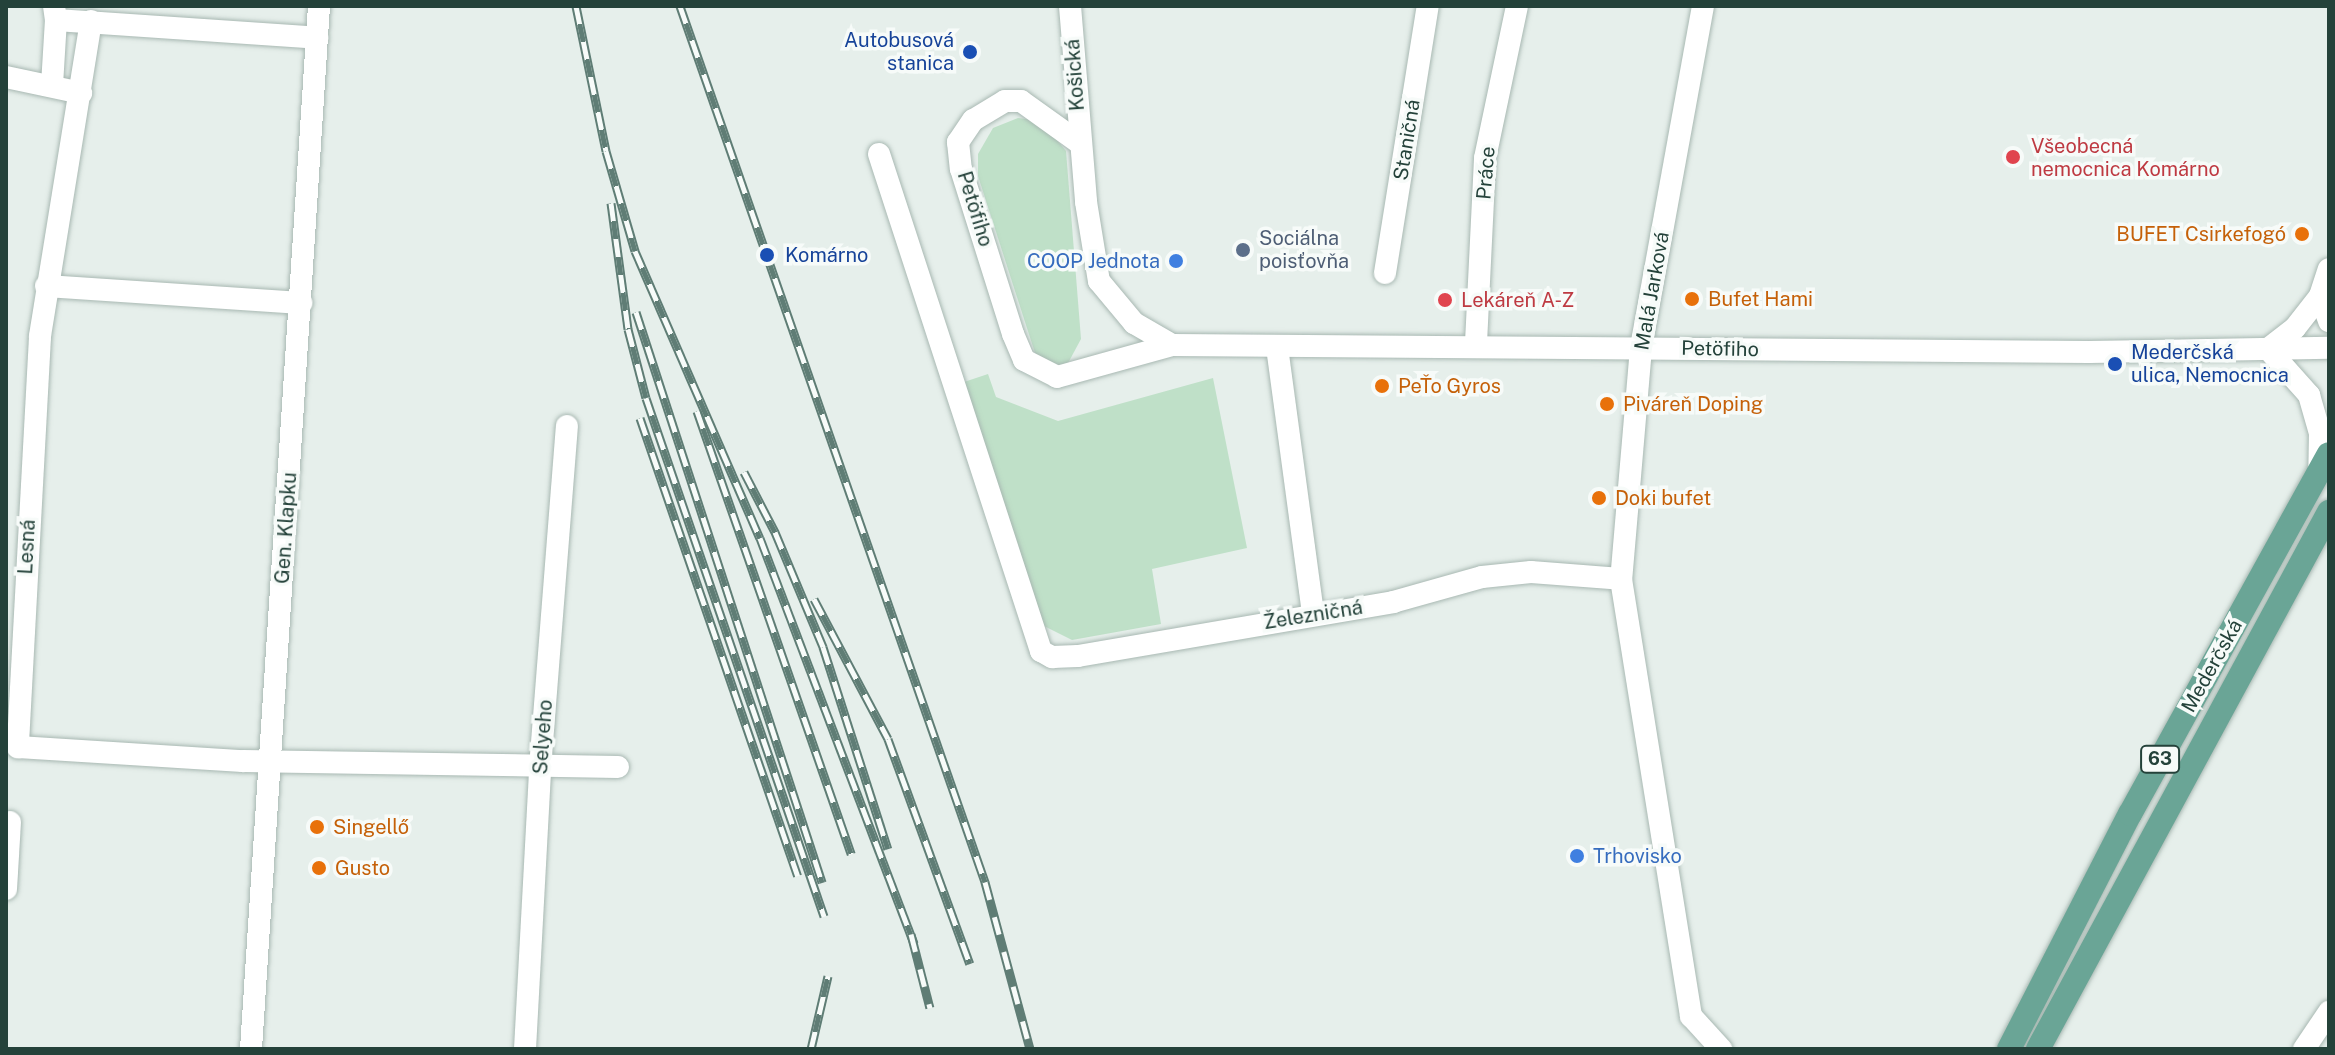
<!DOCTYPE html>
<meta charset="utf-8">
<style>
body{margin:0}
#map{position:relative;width:2335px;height:1055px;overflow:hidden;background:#e6efeb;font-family:"Public Sans",sans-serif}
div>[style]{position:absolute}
.green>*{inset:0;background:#bfe0c8}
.roads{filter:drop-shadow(0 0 2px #a8b8b2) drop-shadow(0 0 2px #a8b8b2)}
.minor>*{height:22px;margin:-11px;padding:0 11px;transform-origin:11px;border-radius:11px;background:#fff}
.major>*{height:24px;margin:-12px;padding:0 12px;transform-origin:12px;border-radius:12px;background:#6aa596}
.rail>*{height:9px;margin-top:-4.5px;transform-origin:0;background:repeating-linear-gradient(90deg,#f7fbf9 0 18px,#5f7d75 0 36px);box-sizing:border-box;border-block:2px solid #5f7d75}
.dots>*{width:22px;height:22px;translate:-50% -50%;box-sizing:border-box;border:4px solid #f7fbf9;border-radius:50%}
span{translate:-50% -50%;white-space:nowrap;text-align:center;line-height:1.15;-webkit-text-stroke:7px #f7fbf9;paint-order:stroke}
.shield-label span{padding:2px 6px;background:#f7fbf9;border:2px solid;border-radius:6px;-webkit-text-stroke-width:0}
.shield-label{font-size:18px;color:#24423a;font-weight:700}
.transit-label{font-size:20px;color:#164399}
.right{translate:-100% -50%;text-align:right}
.left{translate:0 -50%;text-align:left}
.street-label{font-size:20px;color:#24423a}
.health-label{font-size:20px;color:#be3a42}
.food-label{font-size:20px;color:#c56008}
.service-label{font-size:20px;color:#4e5e75}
.shop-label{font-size:20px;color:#366cbe}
.frame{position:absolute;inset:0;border:8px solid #24423a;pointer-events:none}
</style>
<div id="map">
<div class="green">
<i style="clip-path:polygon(1018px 118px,1041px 121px,1066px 151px,1081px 339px,1067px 365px,1049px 364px,1036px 356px,978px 176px,978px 154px,993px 128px)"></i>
<i style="clip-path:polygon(988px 374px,996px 397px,1058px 421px,1213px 378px,1247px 548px,1152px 569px,1161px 624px,1072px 640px,1036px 622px,961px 383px)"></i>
</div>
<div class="roads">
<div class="minor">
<i style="left:54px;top:6px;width:14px;rotate:82deg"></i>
<i style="left:56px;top:20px;width:262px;rotate:3.9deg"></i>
<i style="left:1070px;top:6px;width:197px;rotate:85.3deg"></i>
<i style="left:1086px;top:202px;width:80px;rotate:80.7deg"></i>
<i style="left:1099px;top:281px;width:55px;rotate:50.2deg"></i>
<i style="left:1134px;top:323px;width:44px;rotate:30.1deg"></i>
<i style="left:1703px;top:6px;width:348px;rotate:100.3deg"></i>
<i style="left:1641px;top:348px;width:232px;rotate:94.9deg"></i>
<i style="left:1621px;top:579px;width:443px;rotate:80.9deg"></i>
<i style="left:1691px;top:1016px;width:45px;rotate:47.7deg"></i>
<i style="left:91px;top:21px;width:320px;rotate:99.2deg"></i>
<i style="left:40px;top:337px;width:411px;rotate:93.1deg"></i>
<i style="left:18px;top:747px;width:225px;rotate:3.6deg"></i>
<i style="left:243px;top:761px;width:375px;rotate:0.9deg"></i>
<i style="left:6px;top:77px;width:77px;rotate:12deg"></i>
<i style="left:52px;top:85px;width:65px;rotate:-86.5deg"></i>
<i style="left:1081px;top:144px;width:74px;rotate:-144.4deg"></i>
<i style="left:1021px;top:101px;width:16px;rotate:180deg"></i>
<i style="left:1005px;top:101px;width:37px;rotate:149deg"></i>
<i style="left:973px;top:120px;width:27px;rotate:124deg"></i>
<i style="left:958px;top:142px;width:27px;rotate:84deg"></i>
<i style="left:961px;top:169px;width:173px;rotate:72.5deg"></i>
<i style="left:1013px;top:334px;width:28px;rotate:67deg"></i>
<i style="left:1024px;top:360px;width:37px;rotate:27deg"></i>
<i style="left:1057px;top:377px;width:119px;rotate:-15.5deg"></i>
<i style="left:1172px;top:345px;width:917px;rotate:0.44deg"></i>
<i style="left:2089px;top:352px;width:240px;rotate:-1deg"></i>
<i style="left:879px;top:154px;width:523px;rotate:71.95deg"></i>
<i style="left:1041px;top:651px;width:13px;rotate:29deg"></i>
<i style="left:1052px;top:657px;width:26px;rotate:-2deg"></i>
<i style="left:1078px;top:656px;width:320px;rotate:-9.7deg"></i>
<i style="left:1393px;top:602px;width:92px;rotate:-15.7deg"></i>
<i style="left:1482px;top:577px;width:49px;rotate:-5.8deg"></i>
<i style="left:1531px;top:572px;width:90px;rotate:4.4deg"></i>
<i style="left:1385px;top:273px;width:270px;rotate:-80.9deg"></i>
<i style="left:46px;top:286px;width:256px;rotate:3.8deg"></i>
<i style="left:2320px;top:296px;width:27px;rotate:70deg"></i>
<i style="left:1476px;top:343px;width:185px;rotate:-87.2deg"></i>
<i style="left:1485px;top:158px;width:155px;rotate:-78.1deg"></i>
<i style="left:1277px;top:347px;width:268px;rotate:82.3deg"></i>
<i style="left:2268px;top:349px;width:62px;rotate:48.3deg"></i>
<i style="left:2309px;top:395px;width:40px;rotate:74deg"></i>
<i style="left:2320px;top:433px;width:39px;rotate:91deg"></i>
<i style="left:2268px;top:349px;width:34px;rotate:-38deg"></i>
<i style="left:2295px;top:328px;width:41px;rotate:-52deg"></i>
<i style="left:2320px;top:296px;width:28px;rotate:-72deg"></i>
<i style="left:6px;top:889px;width:67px;rotate:-86.6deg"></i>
<i style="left:251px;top:1049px;width:1045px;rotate:-86.27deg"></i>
<i style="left:525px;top:1049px;width:281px;rotate:-86.9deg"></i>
<i style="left:540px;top:768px;width:343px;rotate:-85.5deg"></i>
<i style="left:2304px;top:1049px;width:45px;rotate:-56deg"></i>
</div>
<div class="major">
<i style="left:2009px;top:1049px;width:264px;rotate:-62.8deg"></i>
<i style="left:2130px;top:814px;width:411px;rotate:-61.1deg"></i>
<i style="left:2038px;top:1049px;width:611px;rotate:-61.55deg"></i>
</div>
</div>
<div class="rail">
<i style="left:576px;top:6px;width:148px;rotate:78.3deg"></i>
<i style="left:606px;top:151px;width:104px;rotate:73.8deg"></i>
<i style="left:635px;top:251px;width:313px;rotate:66.5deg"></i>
<i style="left:760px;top:538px;width:434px;rotate:69.2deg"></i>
<i style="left:680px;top:6px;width:928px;rotate:70.8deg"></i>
<i style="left:985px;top:882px;width:173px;rotate:74.9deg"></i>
<i style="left:611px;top:203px;width:127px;rotate:82.3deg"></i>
<i style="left:628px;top:329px;width:71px;rotate:75.4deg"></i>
<i style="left:646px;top:398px;width:548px;rotate:71.04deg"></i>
<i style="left:636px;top:312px;width:600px;rotate:71.93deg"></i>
<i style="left:697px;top:411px;width:469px;rotate:70.8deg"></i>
<i style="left:640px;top:418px;width:484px;rotate:71deg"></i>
<i style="left:744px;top:472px;width:68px;rotate:62.7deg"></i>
<i style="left:775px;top:532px;width:125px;rotate:67.3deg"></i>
<i style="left:823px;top:647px;width:212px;rotate:72.2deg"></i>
<i style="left:814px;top:599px;width:158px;rotate:62.1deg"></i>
<i style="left:888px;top:739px;width:239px;rotate:70deg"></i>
<i style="left:911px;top:934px;width:76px;rotate:75.6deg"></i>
<i style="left:811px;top:1049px;width:75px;rotate:-76.9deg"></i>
</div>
<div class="dots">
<i style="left:970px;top:52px;background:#1a4fb4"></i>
<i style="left:2013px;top:157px;background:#e0444e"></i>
<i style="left:2302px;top:234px;background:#e8710a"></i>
<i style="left:1243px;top:250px;background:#5c6f8a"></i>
<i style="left:767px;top:255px;background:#1a4fb4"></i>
<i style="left:1176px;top:261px;background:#3f7fe0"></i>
<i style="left:1692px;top:299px;background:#e8710a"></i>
<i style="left:1445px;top:300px;background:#e0444e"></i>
<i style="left:2115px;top:364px;background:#1a4fb4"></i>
<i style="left:1382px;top:386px;background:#e8710a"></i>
<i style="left:1607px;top:404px;background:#e8710a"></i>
<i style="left:1599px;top:498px;background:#e8710a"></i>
<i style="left:317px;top:827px;background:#e8710a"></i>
<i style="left:1577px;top:856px;background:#3f7fe0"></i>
<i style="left:319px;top:868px;background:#e8710a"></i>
</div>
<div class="shield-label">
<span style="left:2160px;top:759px">63</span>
</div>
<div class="transit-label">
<span class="right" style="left:954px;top:52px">Autobusová<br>stanica</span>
<span class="left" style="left:785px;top:255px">Komárno</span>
<span class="left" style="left:2131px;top:364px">Mederčská<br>ulica, Nemocnica</span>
</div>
<div class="street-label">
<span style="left:1075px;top:75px;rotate:-94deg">Košická</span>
<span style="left:1407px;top:140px;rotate:-81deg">Staničná</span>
<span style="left:1486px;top:173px;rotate:-85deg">Práce</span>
<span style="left:975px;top:209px;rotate:73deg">Petöfiho</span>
<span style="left:1652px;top:291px;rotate:-80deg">Malá Jarková</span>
<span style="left:1720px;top:349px;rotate:1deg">Petöfiho</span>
<span style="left:286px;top:528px;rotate:-86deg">Gen. Klapku</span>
<span style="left:27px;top:547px;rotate:-87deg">Lesná</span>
<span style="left:1313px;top:615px;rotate:-9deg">Železničná</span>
<span style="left:2212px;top:666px;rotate:-61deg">Mederčská</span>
<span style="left:543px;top:737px;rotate:-86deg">Selyeho</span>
</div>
<div class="health-label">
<span class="left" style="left:2031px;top:158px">Všeobecná<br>nemocnica Komárno</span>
<span class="left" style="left:1461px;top:300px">Lekáreň A-Z</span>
</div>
<div class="food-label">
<span class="right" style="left:2286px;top:234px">BUFET Csirkefogó</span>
<span class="left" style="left:1708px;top:299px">Bufet Hami</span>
<span class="left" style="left:1398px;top:386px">PeŤo Gyros</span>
<span class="left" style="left:1623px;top:404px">Piváreň Doping</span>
<span class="left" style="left:1615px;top:498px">Doki bufet</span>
<span class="left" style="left:333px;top:827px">Singellő</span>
<span class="left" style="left:335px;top:868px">Gusto</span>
</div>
<div class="service-label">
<span class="left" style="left:1259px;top:250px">Sociálna<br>poisťovňa</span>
</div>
<div class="shop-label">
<span class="right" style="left:1160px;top:261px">COOP Jednota</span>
<span class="left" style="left:1593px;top:856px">Trhovisko</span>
</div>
<div class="frame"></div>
</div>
